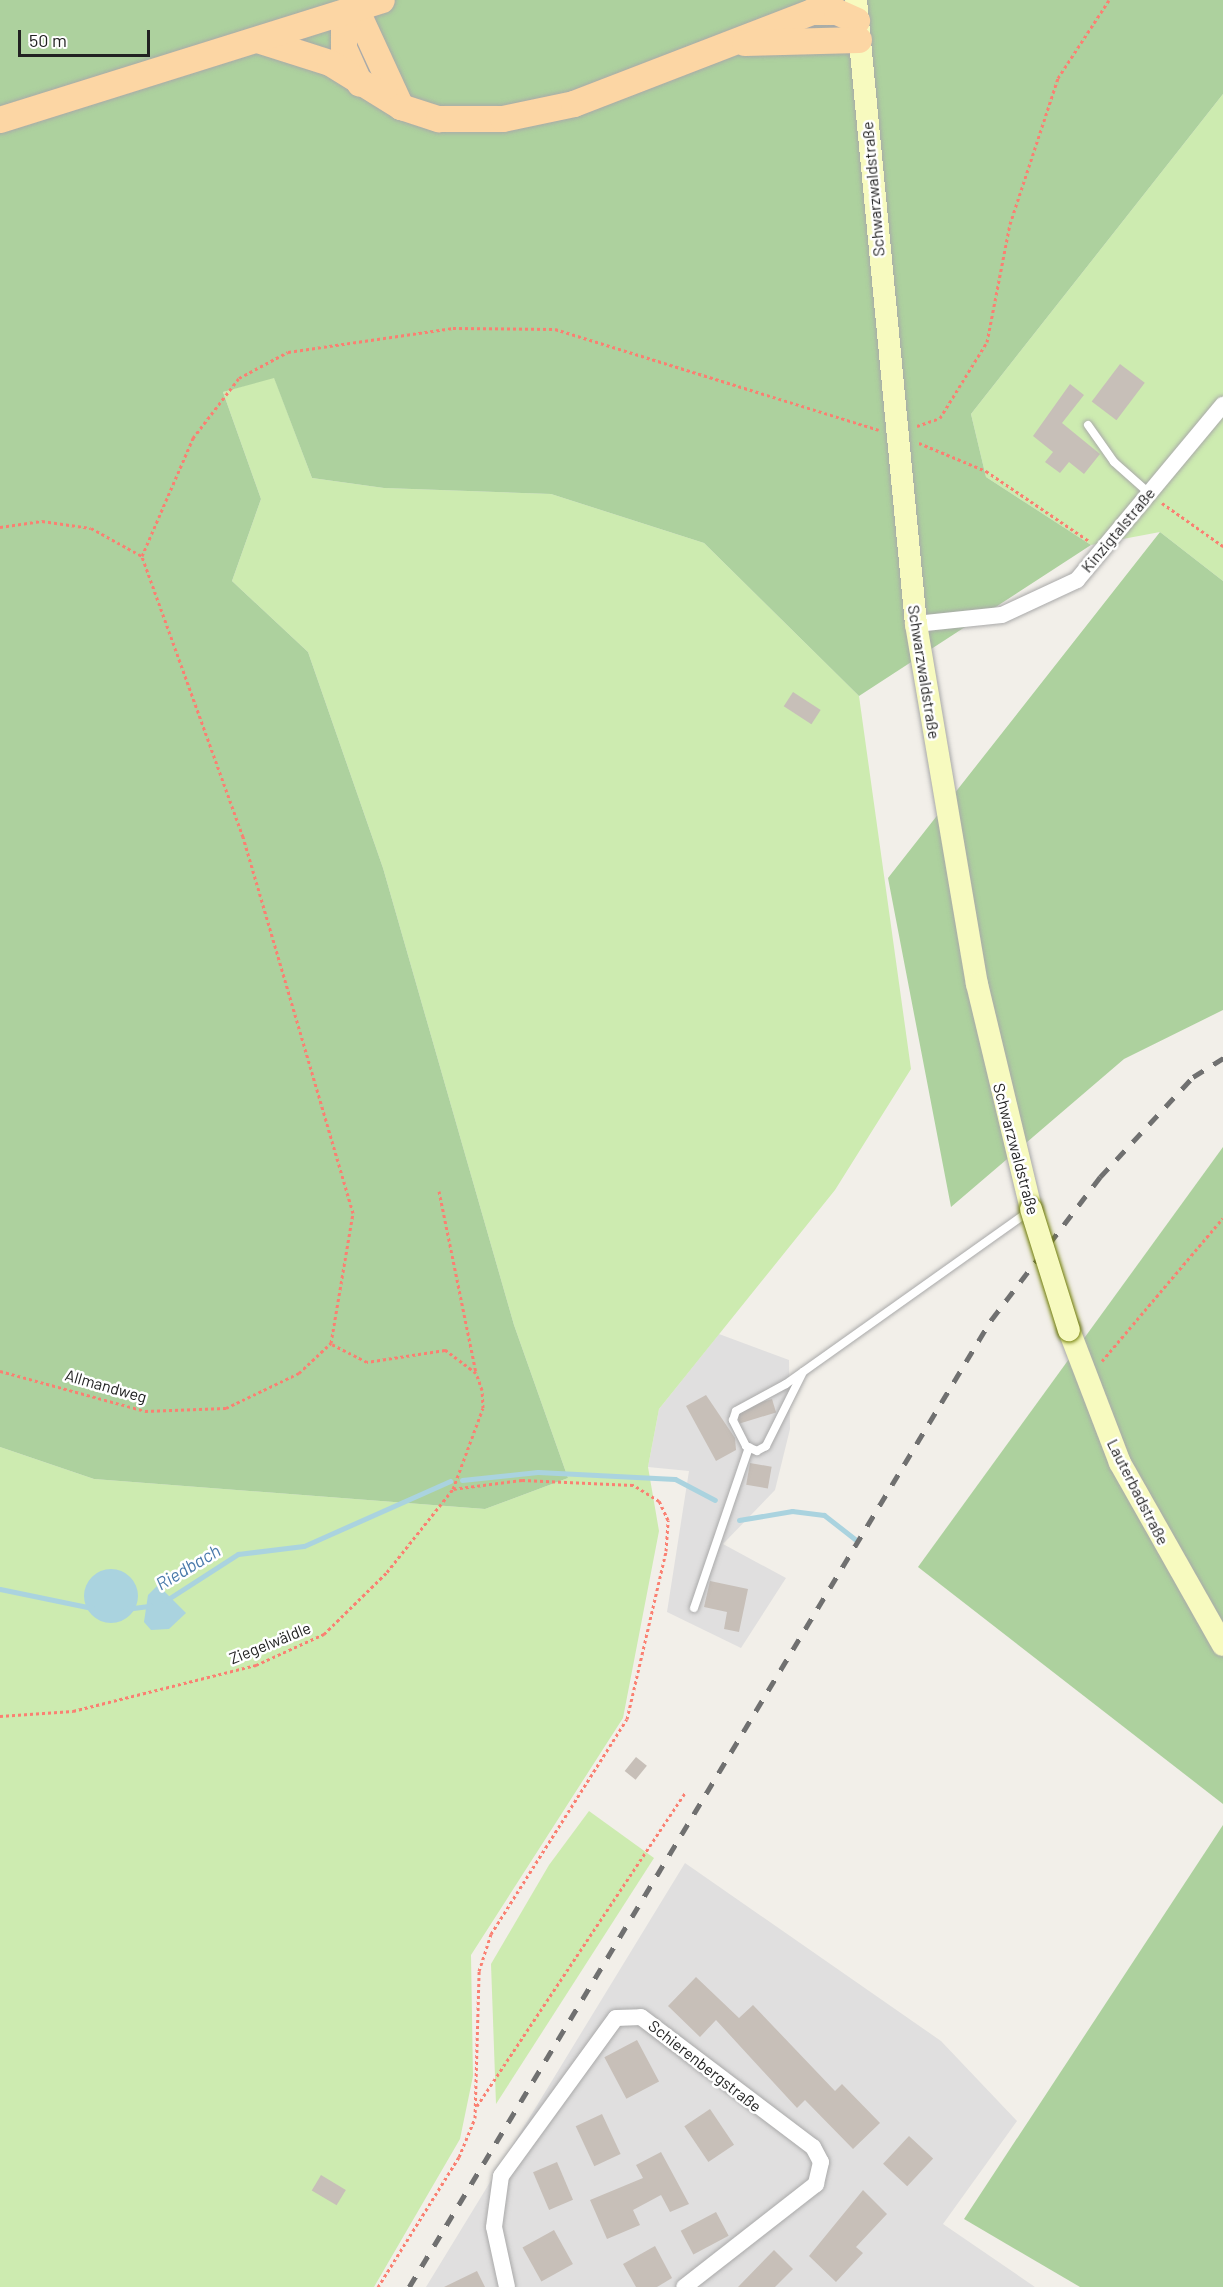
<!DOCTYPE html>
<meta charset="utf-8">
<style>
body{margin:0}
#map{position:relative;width:1223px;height:2287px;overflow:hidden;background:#f2efe9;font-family:Barlow,sans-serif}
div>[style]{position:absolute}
.residential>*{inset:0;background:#e0dfdf}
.grass>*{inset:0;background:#cdebb0}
.forest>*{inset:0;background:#add19e}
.water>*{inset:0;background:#aad3df}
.round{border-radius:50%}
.stream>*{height:5px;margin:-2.5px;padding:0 2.5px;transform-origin:2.5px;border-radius:2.5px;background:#aad3df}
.building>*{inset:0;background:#c7bfb8;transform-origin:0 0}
.path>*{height:3px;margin-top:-1.5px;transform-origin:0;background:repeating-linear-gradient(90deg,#fa8072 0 3px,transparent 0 6px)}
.roads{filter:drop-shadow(0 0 2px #a9a9a9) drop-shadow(0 0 2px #a9a9a9)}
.lane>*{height:8px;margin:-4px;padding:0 4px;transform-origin:4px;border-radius:4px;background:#fff}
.street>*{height:16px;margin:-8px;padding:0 8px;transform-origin:8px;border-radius:8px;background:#fff}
.secondary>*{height:22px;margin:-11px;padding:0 11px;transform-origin:11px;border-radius:11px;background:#f7fabf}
.primary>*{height:26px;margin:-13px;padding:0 13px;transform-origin:13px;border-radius:13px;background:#fcd6a4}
.rail>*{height:4.5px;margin-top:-2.25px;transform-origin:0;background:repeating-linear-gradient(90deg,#707070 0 12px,transparent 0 24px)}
.bridges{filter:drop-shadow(0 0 2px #707d05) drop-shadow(0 0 2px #707d05)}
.secondary-bridge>*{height:22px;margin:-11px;padding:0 11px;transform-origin:11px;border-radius:11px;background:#f7fabf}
span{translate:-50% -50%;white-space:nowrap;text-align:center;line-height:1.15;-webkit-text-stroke:5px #fff;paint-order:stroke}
.street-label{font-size:16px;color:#222}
.water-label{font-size:18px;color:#4a7aab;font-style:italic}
.scale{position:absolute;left:18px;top:30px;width:132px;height:27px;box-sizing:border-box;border:3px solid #222;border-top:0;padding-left:8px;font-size:18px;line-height:21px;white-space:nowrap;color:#222;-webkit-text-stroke:4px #fff;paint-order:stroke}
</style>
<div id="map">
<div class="residential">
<i style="clip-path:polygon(719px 1334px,789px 1360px,790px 1429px,775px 1490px,723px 1544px,786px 1578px,741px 1648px,667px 1612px,689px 1471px,648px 1467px,659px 1409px)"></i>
<i style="clip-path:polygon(685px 1863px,941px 2041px,1017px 2121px,943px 2224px,1035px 2287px,426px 2287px)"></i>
</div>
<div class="grass">
<i style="clip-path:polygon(1223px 94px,1223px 581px,1160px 532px,1091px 545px,986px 477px,971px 414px)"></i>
<i style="clip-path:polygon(274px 377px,312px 478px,384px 488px,551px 494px,704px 543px,859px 696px,911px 1069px,835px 1190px,659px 1409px,648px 1467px,659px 1531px,623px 1718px,471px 1955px,473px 2076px,460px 2139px,374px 2287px,0 2287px,0 1447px,94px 1479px,485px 1509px,568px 1478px,514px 1325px,383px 868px,308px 652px,232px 581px,261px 499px,223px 392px)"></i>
<i style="clip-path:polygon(589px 1811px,654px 1858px,496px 2104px,491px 1964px,549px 1865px)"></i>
</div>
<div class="forest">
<i style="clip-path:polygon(0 0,1223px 0,1223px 94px,971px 414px,986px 477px,1091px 545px,859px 696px,704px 543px,551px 494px,384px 488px,312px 478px,274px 378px,223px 392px,261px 499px,232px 581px,308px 652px,383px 868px,514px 1325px,568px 1478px,485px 1509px,94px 1479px,0 1447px)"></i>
<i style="clip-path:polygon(1160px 532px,1223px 581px,1223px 1010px,1124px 1059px,951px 1207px,888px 878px)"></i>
<i style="clip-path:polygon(1223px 1147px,1223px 1804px,918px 1567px)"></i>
<i style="clip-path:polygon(1223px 1825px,1223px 2287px,1080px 2287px,964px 2219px)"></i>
</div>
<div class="water">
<i class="round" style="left:84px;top:1569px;width:54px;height:54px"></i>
<i style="clip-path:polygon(158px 1585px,186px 1613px,169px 1629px,151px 1630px,144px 1622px,148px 1595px)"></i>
</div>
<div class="stream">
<i style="left:462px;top:1480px;width:76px;rotate:-6deg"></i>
<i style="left:538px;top:1472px;width:137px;rotate:2.9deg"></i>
<i style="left:675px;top:1479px;width:45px;rotate:27.7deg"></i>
<i style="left:739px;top:1520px;width:54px;rotate:-9.6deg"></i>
<i style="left:792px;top:1511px;width:32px;rotate:7deg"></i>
<i style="left:824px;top:1515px;width:39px;rotate:38deg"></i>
<i style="left:0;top:1589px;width:94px;rotate:11.7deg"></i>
<i style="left:165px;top:1601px;width:87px;rotate:-32.8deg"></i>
<i style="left:238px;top:1554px;width:66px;rotate:-6.9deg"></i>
<i style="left:304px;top:1546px;width:160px;rotate:-24deg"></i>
<i style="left:125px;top:1609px;width:26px;rotate:-7deg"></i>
</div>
<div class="building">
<i style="left:1120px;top:364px;width:31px;height:47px;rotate:37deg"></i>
<i style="clip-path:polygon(1070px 384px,1084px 395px,1062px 423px,1100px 454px,1084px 474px,1069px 462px,1060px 473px,1045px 462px,1053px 452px,1033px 436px)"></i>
<i style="left:793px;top:692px;width:33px;height:17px;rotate:33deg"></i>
<i style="clip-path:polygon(706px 1395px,735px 1438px,736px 1450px,716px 1461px,686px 1406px)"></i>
<i style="left:772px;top:1399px;width:14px;height:38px;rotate:73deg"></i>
<i style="left:750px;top:1463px;width:22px;height:22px;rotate:10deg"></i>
<i style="clip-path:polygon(710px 1581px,748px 1589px,739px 1632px,724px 1629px,727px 1612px,704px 1607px)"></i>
<i style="left:636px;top:1757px;width:14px;height:18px;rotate:39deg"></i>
<i style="clip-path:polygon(696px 1977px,739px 2018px,753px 2005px,835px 2091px,842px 2084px,880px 2123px,853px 2149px,805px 2100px,797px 2108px,716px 2020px,700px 2037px,668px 2006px)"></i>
<i style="left:637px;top:2040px;width:47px;height:37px;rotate:62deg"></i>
<i style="left:710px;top:2109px;width:43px;height:31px;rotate:56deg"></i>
<i style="left:602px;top:2114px;width:44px;height:29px;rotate:65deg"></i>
<i style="left:909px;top:2136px;width:33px;height:38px;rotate:43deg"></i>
<i style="clip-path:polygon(661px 2152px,689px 2204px,670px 2212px,661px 2195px,633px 2210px,640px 2225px,607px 2239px,590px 2200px,643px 2178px,636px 2165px)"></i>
<i style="left:557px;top:2162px;width:41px;height:26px;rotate:67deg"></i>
<i style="left:321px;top:2175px;width:29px;height:18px;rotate:31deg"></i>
<i style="clip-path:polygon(863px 2190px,887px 2214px,856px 2247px,863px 2253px,836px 2282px,809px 2256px)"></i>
<i style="left:716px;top:2212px;width:27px;height:40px;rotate:62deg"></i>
<i style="left:554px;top:2230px;width:39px;height:36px;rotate:61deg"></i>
<i style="clip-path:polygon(655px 2246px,672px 2278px,657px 2287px,636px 2287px,623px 2264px)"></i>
<i style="clip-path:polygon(774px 2250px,793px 2269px,775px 2287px,738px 2287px)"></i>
<i style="clip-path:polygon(477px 2271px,485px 2287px,444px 2287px)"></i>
</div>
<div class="path">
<i style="left:917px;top:426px;width:24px;rotate:-19deg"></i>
<i style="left:940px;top:418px;width:89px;rotate:-58.3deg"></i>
<i style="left:987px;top:342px;width:120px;rotate:-79deg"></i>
<i style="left:1010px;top:224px;width:154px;rotate:-71.8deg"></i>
<i style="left:1058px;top:78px;width:93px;rotate:-56.8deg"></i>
<i style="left:919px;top:443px;width:73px;rotate:22.7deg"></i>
<i style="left:986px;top:471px;width:125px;rotate:34.2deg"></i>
<i style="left:1162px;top:503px;width:75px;rotate:35.2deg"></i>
<i style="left:0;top:527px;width:42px;rotate:-8.1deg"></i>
<i style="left:42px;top:521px;width:49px;rotate:8.1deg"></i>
<i style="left:91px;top:528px;width:58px;rotate:28.8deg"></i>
<i style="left:439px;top:1191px;width:186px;rotate:78.5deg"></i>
<i style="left:331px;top:1343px;width:132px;rotate:-80.4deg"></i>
<i style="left:353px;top:1213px;width:392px;rotate:-106.3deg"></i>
<i style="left:243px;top:837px;width:299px;rotate:-109.8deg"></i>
<i style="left:142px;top:556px;width:129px;rotate:-66.6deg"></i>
<i style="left:193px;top:438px;width:76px;rotate:-52.5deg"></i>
<i style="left:239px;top:378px;width:55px;rotate:-28deg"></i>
<i style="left:288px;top:352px;width:167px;rotate:-8.3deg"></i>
<i style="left:453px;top:328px;width:102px;rotate:0.6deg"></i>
<i style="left:555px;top:329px;width:339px;rotate:17.3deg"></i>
<i style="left:1102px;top:1361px;width:187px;rotate:-49.8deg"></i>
<i style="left:0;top:1371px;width:150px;rotate:15.4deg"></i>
<i style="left:145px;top:1411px;width:81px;rotate:-2.1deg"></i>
<i style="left:226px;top:1408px;width:81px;rotate:-25.6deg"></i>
<i style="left:299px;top:1373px;width:44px;rotate:-43.2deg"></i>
<i style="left:0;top:1716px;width:73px;rotate:-3.9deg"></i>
<i style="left:73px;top:1711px;width:189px;rotate:-14.1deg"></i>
<i style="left:256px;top:1665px;width:75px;rotate:-24.5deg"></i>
<i style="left:324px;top:1634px;width:88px;rotate:-44.5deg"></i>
<i style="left:387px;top:1572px;width:106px;rotate:-51.5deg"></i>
<i style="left:453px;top:1489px;width:86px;rotate:-69.7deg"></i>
<i style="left:483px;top:1408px;width:18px;rotate:-93deg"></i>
<i style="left:482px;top:1390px;width:18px;rotate:-109deg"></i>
<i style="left:476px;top:1373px;width:39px;rotate:-143deg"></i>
<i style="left:445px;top:1350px;width:79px;rotate:171.3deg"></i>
<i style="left:367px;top:1362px;width:39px;rotate:-153deg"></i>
<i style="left:477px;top:2106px;width:377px;rotate:-56.4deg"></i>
<i style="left:378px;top:2287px;width:153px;rotate:-58.1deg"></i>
<i style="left:459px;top:2157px;width:42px;rotate:-67.7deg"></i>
<i style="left:475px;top:2118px;width:147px;rotate:-88.4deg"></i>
<i style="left:479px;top:1971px;width:39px;rotate:-72deg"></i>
<i style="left:491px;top:1934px;width:254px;rotate:-57.7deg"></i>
<i style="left:627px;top:1719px;width:172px;rotate:-76.9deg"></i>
<i style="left:666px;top:1551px;width:31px;rotate:-86deg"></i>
<i style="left:668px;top:1520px;width:21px;rotate:-115deg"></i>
<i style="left:659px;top:1501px;width:31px;rotate:-148deg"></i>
<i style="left:633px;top:1485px;width:111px;rotate:-177.4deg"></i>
<i style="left:522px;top:1480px;width:70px;rotate:172.6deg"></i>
</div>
<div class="roads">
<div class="lane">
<i style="left:1088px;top:425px;width:45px;rotate:54.9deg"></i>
<i style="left:1114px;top:462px;width:47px;rotate:41.5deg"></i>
<i style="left:803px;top:1372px;width:83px;rotate:116.6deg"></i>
<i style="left:766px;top:1446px;width:10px;rotate:151deg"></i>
<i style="left:757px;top:1451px;width:12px;rotate:-156deg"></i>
<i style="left:746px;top:1446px;width:29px;rotate:-117deg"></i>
<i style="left:733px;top:1420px;width:9px;rotate:-72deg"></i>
<i style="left:736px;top:1411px;width:57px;rotate:-28.4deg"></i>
<i style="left:786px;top:1384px;width:298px;rotate:-35.4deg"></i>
<i style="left:694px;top:1608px;width:170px;rotate:-71.1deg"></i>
</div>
<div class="street">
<i style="left:916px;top:624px;width:86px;rotate:-6deg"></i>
<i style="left:1002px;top:615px;width:83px;rotate:-25deg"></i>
<i style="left:1077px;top:580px;width:228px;rotate:-50.2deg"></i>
<i style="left:507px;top:2287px;width:61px;rotate:-102.2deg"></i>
<i style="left:494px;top:2227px;width:51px;rotate:-82.2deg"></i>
<i style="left:501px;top:2176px;width:195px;rotate:-54deg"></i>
<i style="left:616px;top:2018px;width:25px;rotate:-2deg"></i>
<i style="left:641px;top:2017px;width:216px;rotate:37.1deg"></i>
<i style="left:813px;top:2147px;width:17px;rotate:62deg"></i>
<i style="left:821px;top:2162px;width:23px;rotate:103deg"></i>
<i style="left:816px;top:2184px;width:167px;rotate:142deg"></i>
</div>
<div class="secondary">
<i style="left:856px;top:0;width:627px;rotate:84.51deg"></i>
<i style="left:916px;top:624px;width:365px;rotate:80.4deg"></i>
<i style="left:977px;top:984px;width:231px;rotate:76.5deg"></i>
<i style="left:1069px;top:1330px;width:142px;rotate:69deg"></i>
<i style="left:1120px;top:1463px;width:209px;rotate:60.5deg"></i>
</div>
<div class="primary">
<i style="left:356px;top:9px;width:108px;rotate:65.3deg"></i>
<i style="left:356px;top:9px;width:22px;rotate:122deg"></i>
<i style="left:344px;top:28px;width:20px;rotate:90deg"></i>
<i style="left:344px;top:48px;width:39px;rotate:66deg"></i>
<i style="left:261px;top:41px;width:72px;rotate:17.7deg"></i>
<i style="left:330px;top:63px;width:84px;rotate:31.8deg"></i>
<i style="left:401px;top:107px;width:40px;rotate:18deg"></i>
<i style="left:439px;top:119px;width:64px"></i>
<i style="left:503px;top:119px;width:73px;rotate:-11.9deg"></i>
<i style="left:574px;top:104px;width:255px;rotate:-21.1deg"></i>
<i style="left:812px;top:12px;width:25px"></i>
<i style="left:837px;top:12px;width:22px;rotate:24deg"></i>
<i style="left:745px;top:43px;width:114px;rotate:-1.5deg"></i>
<i style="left:0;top:120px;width:400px;rotate:-17.4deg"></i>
</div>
</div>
<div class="rail">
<i style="left:409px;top:2287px;width:1129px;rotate:-58.96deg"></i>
<i style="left:991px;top:1320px;width:180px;rotate:-52.7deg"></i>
<i style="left:1100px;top:1177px;width:137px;rotate:-47.1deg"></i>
<i style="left:1193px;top:1077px;width:36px;rotate:-32deg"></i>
</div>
<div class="bridges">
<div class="secondary-bridge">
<i style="left:1031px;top:1209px;width:127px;rotate:72.6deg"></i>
</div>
</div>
<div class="street-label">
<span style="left:873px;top:189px;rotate:-95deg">Schwarzwaldstraße</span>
<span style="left:1118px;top:530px;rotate:-50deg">Kinzigtalstraße</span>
<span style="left:924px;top:672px;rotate:81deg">Schwarzwaldstraße</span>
<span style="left:1016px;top:1149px;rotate:75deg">Schwarzwaldstraße</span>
<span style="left:106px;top:1386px;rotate:16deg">Allmandweg</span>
<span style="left:1138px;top:1492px;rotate:63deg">Lauterbadstraße</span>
<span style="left:270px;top:1643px;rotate:-22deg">Ziegelwäldle</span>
<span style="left:705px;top:2066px;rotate:38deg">Schierenbergstraße</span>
</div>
<div class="water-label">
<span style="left:188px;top:1567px;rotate:-31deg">Riedbach</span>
</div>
<div class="scale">50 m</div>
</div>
